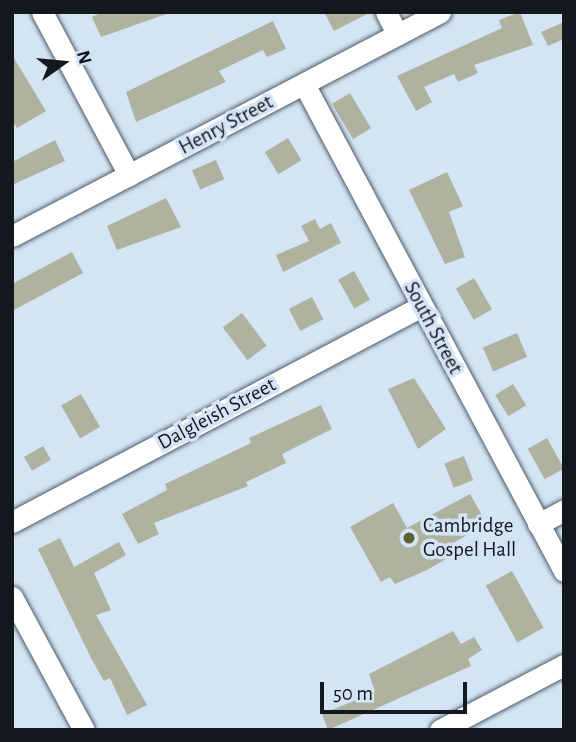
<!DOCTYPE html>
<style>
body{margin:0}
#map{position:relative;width:576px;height:742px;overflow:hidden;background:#d3e4f4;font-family:"Alegreya Sans",sans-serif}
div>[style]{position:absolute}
.building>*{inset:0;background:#afb29e;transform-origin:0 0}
.roads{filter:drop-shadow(0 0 2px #4d5b68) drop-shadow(0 0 2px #4d5b68)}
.minor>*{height:21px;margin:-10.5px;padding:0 10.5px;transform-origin:10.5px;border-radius:10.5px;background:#fff}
.dots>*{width:19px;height:19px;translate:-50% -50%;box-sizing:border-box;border:4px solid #d3e4f4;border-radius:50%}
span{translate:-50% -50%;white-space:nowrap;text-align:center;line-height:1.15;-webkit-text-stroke:7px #d3e4f4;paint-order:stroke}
.street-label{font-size:21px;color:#13181e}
.poi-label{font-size:21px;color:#13181e}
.left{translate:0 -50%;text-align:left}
.frame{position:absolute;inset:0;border:14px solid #13181e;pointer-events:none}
.north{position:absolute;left:28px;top:28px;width:70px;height:70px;-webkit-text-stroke:5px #d3e4f4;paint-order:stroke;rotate:75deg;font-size:19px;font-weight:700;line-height:28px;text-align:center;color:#13181e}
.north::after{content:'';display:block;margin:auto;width:24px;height:32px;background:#13181e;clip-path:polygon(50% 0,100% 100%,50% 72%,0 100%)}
.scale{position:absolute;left:320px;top:682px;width:147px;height:32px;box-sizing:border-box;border:4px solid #13181e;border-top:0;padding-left:9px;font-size:21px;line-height:24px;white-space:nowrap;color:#13181e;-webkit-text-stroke:5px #d3e4f4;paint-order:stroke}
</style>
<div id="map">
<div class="building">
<i style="clip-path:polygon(102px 12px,172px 12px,101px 37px,92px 17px)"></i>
<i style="clip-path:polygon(324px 12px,371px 12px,334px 31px)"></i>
<i style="clip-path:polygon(520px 12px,533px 45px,474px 65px,478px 73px,458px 82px,454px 74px,424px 87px,432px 102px,416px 111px,397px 76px,502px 28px,499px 20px)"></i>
<i style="clip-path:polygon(273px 21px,286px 49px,267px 57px,263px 50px,219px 71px,226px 82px,136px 122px,126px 92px)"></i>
<i style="clip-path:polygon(564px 22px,564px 39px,548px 46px,541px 32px)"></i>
<i style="clip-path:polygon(12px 55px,46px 111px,17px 128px,12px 120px)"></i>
<i style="left:350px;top:93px;width:41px;height:21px;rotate:59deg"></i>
<i style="left:288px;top:138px;width:26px;height:27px;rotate:59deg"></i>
<i style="clip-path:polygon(55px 140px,65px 161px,12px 185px,12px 162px)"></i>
<i style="left:216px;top:160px;width:21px;height:26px;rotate:67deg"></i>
<i style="clip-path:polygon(447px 172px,463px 206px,449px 212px,465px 257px,445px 264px,409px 190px)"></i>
<i style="clip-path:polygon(166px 198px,181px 227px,117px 250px,107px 226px)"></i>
<i style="clip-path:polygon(315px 219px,320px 229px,331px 223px,341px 243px,283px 272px,276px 255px,309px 241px,301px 226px)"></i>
<i style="clip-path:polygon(72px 252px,83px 273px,12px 311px,12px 284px)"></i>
<i style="left:354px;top:271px;width:33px;height:18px;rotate:61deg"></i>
<i style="left:474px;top:278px;width:36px;height:21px;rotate:60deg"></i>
<i style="left:312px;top:297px;width:25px;height:26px;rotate:63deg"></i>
<i style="left:242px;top:313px;width:41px;height:24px;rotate:53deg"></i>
<i style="left:517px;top:333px;width:26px;height:37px;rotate:67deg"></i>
<i style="clip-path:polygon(414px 378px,446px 429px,418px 449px,388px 389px)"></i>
<i style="left:513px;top:384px;width:25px;height:21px;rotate:58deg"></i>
<i style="left:81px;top:394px;width:38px;height:23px;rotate:60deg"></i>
<i style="clip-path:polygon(321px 405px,332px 429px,282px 454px,286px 463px,246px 482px,248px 486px,154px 523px,159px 534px,138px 544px,122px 514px,167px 490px,165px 484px,251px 443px,249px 438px)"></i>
<i style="left:547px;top:438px;width:35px;height:22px;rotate:61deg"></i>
<i style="left:43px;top:446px;width:16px;height:22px;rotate:60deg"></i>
<i style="left:464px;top:456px;width:26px;height:21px;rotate:69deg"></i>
<i style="clip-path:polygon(470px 494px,487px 524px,446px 547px,451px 556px,427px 570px,395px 584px,390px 577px,381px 582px,350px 527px,393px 503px,407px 528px)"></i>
<i style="clip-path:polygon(60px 538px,74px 567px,119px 542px,126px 555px,94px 573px,111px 610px,96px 615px,147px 705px,127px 715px,110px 678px,104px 681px,91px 658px,38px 549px)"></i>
<i style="left:512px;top:571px;width:65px;height:30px;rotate:61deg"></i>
<i style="clip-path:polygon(453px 631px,461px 644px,474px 637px,482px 650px,468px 659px,471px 666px,328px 730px,322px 714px,375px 692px,369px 674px)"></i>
</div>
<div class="roads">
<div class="minor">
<i style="left:42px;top:12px;width:185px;rotate:61.9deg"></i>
<i style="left:386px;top:12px;width:25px;rotate:63deg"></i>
<i style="left:304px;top:84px;width:552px;rotate:61.9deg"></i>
<i style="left:12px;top:236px;width:483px;rotate:-27.6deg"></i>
<i style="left:12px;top:522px;width:463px;rotate:-27.8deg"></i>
<i style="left:538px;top:524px;width:30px;rotate:-28deg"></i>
<i style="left:12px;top:597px;width:151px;rotate:61.6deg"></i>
<i style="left:440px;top:730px;width:140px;rotate:-27.7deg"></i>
</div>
</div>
<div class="dots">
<i style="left:409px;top:538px;background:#5c612e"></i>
</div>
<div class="street-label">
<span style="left:226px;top:125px;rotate:-28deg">Henry Street</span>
<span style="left:433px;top:328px;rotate:62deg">South Street</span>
<span style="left:217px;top:414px;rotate:-28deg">Dalgleish Street</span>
</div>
<div class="poi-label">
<span class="left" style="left:423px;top:538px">Cambridge<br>Gospel Hall</span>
</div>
<div class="frame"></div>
<div class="north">N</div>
<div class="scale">50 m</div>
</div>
